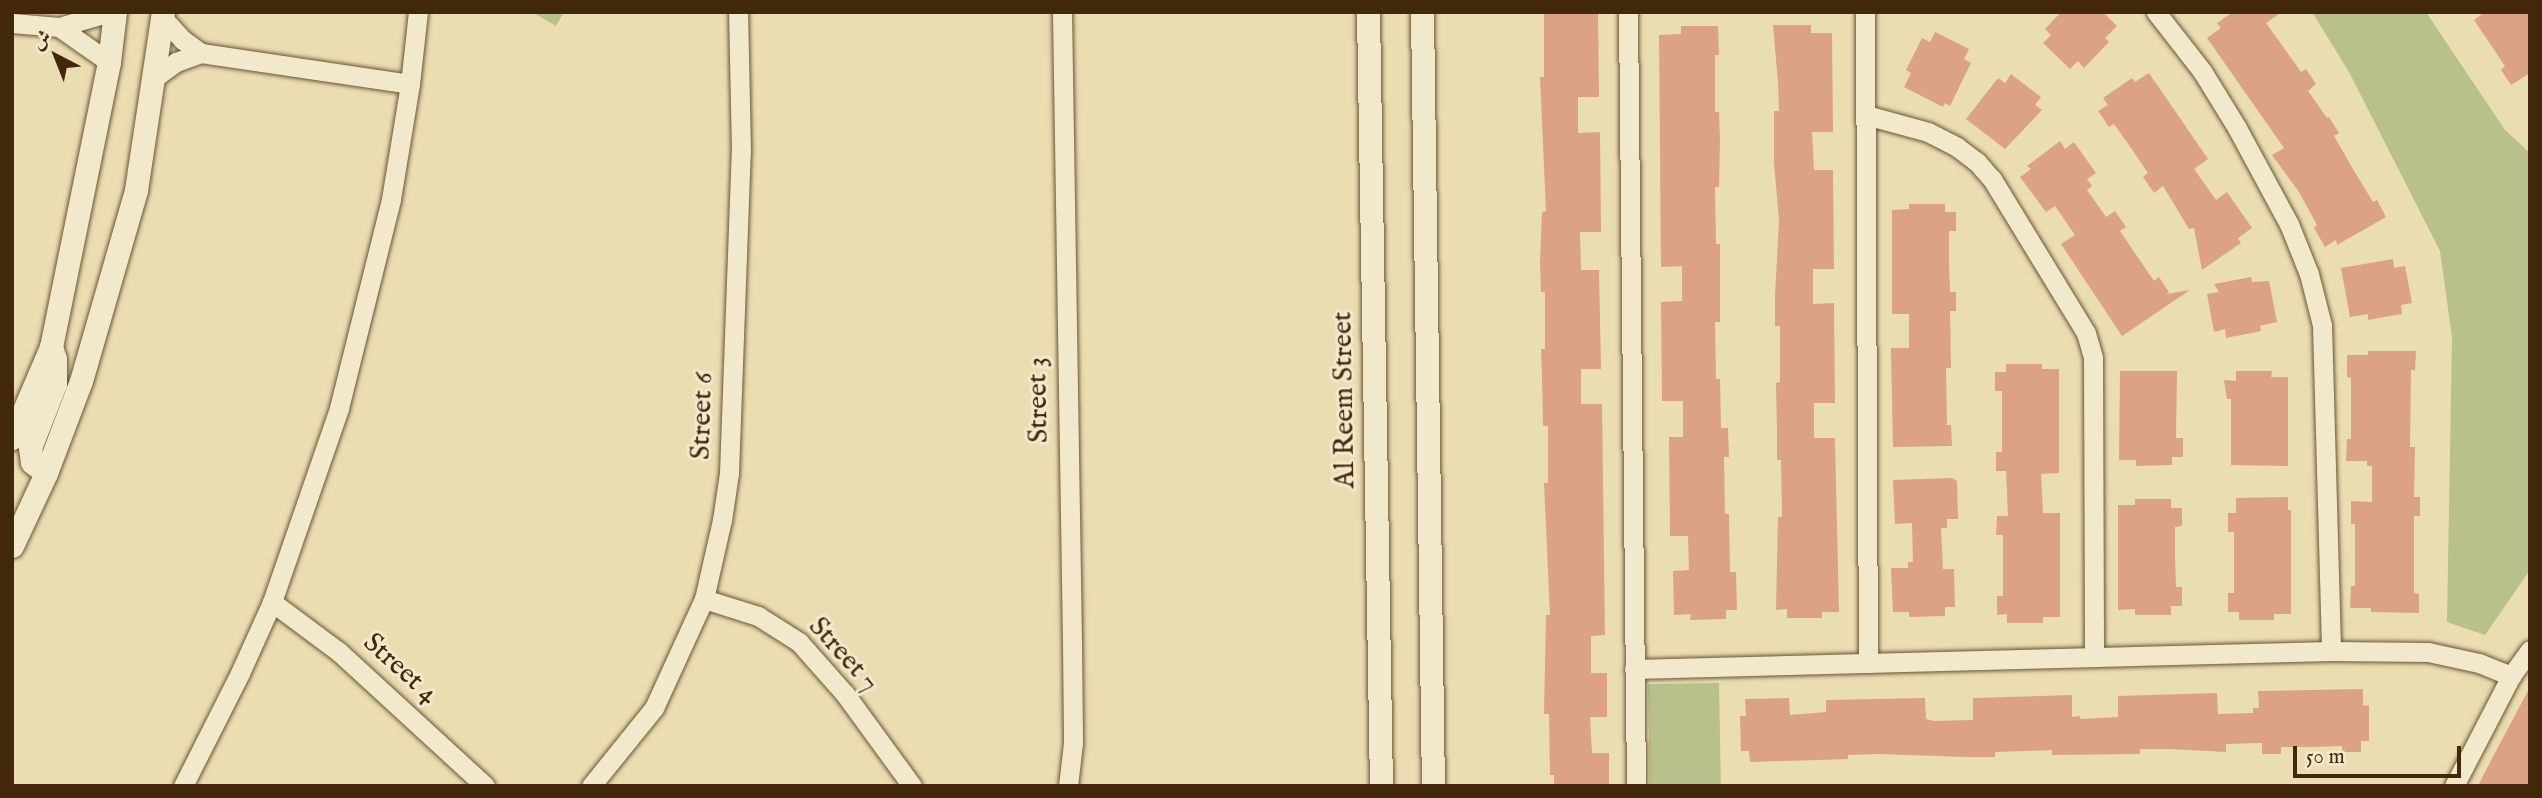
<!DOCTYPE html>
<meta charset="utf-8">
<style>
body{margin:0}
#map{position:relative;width:2542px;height:798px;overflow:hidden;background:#ebddb2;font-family:"IM FELL English",Amiri,serif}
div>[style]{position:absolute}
.green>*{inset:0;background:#b8c08c;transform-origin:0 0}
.building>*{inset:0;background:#dba285}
.roads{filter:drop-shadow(0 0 2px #6c5434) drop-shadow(0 0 2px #6c5434)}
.minor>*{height:19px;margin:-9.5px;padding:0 9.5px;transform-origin:9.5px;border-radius:9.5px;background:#f2e9cd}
.tertiary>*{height:23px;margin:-11.5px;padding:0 11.5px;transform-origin:11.5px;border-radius:11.5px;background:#f2e9cd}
span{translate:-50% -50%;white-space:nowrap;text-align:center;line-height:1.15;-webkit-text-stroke:6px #f2e9cd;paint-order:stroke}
.street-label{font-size:28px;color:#42270a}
.frame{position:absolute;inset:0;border:14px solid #42270a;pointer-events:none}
.north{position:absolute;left:21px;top:21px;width:70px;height:70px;-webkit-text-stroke:5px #f2e9cd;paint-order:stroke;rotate:318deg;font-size:19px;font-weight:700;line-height:28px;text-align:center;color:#42270a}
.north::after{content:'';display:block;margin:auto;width:24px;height:32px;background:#42270a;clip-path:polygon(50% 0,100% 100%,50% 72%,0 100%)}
.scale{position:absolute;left:2293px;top:746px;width:168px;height:32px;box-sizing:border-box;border:4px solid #42270a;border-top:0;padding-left:9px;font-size:21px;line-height:24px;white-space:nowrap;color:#42270a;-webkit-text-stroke:5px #f2e9cd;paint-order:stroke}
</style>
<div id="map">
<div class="green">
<i style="clip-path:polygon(532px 12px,564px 12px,556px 26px)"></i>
<i style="clip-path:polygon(2312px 12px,2426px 12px,2505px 130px,2530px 153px,2530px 570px,2485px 635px,2447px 622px,2452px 337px,2440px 251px,2349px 72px)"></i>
<i style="left:1719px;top:683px;width:103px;height:71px;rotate:89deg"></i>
</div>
<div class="building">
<i style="clip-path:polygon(1544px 12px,1598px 12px,1599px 97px,1578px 97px,1578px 133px,1600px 132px,1601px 232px,1580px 232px,1581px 270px,1599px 270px,1601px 369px,1581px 369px,1581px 404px,1602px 404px,1605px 635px,1591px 636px,1591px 673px,1607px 673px,1607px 717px,1590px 717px,1592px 753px,1609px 753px,1609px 786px,1554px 786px,1554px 775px,1550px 775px,1549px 714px,1544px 714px,1546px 615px,1550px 615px,1544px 483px,1548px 483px,1548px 426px,1543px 426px,1542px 378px,1541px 349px,1545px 349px,1545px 292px,1541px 292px,1540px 262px,1542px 212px,1546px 211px,1540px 77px,1544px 77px)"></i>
<i style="clip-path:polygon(2061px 12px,2103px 12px,2117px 26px,2105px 38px,2109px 42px,2084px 68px,2078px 61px,2070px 69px,2043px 43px,2051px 35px,2045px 29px)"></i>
<i style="clip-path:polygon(2233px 12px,2282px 12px,2266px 23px,2301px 72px,2306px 69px,2316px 84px,2308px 91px,2327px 118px,2329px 117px,2339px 133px,2334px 136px,2353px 169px,2373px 202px,2377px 200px,2386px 217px,2337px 245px,2336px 240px,2325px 247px,2314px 228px,2317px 225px,2299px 192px,2272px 155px,2284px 148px,2207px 38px,2221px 28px,2217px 23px)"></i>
<i style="clip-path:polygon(2485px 12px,2530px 12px,2530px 73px,2511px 85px,2501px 70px,2505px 66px,2474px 20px)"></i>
<i style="clip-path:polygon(1773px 25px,1811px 25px,1811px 33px,1832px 33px,1833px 132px,1812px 132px,1814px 170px,1833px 170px,1834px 269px,1813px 269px,1813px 304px,1834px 303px,1835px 403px,1814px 403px,1814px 438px,1835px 438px,1839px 612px,1822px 612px,1822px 618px,1787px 618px,1787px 609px,1776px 610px,1778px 517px,1782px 517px,1781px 460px,1777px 460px,1777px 431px,1776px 383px,1780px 382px,1780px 326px,1775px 326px,1775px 296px,1779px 220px,1774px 163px,1774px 111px,1779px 111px,1778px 83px)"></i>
<i style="clip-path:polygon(1681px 26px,1718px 26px,1719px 55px,1715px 55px,1715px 112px,1719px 112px,1720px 141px,1719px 187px,1715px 187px,1716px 244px,1720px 244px,1720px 322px,1715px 322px,1716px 379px,1720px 379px,1721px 428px,1728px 428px,1729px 457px,1724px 457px,1725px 514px,1729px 514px,1730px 572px,1736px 572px,1737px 610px,1726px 610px,1726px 619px,1690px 620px,1691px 614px,1674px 615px,1673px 571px,1689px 570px,1688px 536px,1670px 536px,1669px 437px,1683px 437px,1683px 401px,1662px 401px,1661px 302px,1682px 301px,1682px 266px,1661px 267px,1659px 35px,1681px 34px)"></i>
<i style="clip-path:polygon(1935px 32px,1969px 49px,1964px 59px,1971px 63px,1950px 106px,1945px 103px,1943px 107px,1904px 87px,1911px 73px,1906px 70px,1922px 38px,1930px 42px)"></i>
<i style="clip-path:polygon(2149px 73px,2208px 159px,2194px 169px,2216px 200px,2227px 192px,2252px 228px,2238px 238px,2241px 243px,2202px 270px,2194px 228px,2189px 229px,2163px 186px,2154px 193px,2143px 177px,2148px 173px,2131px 148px,2114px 124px,2109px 127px,2098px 111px,2108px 105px,2103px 98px,2132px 78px,2135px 82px)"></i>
<i style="clip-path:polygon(2011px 74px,2041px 97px,2035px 105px,2042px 110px,2005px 149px,1966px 119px,1998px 78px,2005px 83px)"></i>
<i style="clip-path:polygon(2060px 141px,2065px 149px,2074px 142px,2096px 173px,2087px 179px,2092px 186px,2087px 190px,2106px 217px,2115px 211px,2126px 227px,2120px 231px,2154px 281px,2159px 277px,2169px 292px,2166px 294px,2190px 290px,2122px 336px,2061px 244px,2075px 235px,2055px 206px,2046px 212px,2020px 177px,2031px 169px,2027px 166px)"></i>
<i style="clip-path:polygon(1909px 204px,1945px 204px,1945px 212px,1956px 212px,1956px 231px,1949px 231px,1949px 262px,1950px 292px,1956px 292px,1956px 311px,1950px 311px,1951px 368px,1946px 368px,1947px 425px,1951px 425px,1952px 446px,1893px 447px,1891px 348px,1909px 348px,1909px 314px,1892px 314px,1892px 210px,1909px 209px)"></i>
<i style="clip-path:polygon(2393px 259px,2394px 268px,2405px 266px,2412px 303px,2401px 305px,2402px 314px,2368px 320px,2368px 314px,2350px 317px,2341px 268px)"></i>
<i style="clip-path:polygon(2251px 277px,2252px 282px,2269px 281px,2277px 322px,2260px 326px,2261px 331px,2226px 338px,2225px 329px,2214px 332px,2207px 294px,2219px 292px,2214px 284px)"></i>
<i style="clip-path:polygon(2368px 351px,2416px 351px,2415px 370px,2411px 370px,2410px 447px,2415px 447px,2414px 497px,2420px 497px,2420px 516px,2414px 516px,2414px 593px,2419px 594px,2419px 613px,2371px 612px,2371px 608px,2350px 608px,2351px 586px,2355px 586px,2355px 524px,2351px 524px,2351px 501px,2372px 502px,2372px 466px,2367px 466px,2367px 461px,2346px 461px,2347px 439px,2351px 439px,2351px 378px,2347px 377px,2347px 355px,2368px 355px)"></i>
<i style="clip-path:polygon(2006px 364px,2042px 364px,2042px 369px,2059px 369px,2059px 473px,2041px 474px,2043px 513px,2060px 513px,2060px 617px,2043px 617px,2043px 623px,2007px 623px,2007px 614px,1997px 615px,1997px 596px,2003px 596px,2003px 535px,1996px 535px,1997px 516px,2008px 516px,2006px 471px,1996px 471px,1996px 452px,2002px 452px,2002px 391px,1995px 391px,1995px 372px,2006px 372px)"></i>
<i style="clip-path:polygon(2120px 371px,2177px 371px,2176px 438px,2183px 438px,2183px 457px,2172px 457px,2172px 465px,2136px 466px,2136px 460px,2119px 460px)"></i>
<i style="clip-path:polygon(2236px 371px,2272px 371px,2271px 377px,2288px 377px,2288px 466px,2231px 465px,2231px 399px,2227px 399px,2224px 380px,2236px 381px)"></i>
<i style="clip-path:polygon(1952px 478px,1957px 481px,1958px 519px,1947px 519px,1947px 528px,1941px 528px,1943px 569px,1954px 569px,1955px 607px,1945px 607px,1945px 616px,1909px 617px,1909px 612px,1893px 612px,1891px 568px,1908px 568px,1908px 562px,1913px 562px,1912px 523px,1895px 524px,1893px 480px)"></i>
<i style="clip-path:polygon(2288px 497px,2288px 510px,2291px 510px,2291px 614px,2274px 614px,2274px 620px,2239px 620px,2239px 612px,2228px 612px,2228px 593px,2234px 593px,2234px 532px,2228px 532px,2228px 513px,2236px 513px,2236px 498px)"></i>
<i style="clip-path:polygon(2135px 499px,2171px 499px,2171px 508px,2182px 508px,2182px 526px,2175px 527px,2175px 557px,2176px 587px,2182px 587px,2182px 606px,2171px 606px,2171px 615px,2135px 615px,2135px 609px,2118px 610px,2118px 505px,2135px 505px)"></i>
<i style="clip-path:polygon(2530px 687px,2530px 786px,2478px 786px,2487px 768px)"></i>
<i style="clip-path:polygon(2363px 689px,2363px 706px,2369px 705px,2369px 741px,2361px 741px,2361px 752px,2342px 752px,2342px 746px,2311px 747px,2281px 747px,2281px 754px,2262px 754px,2262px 743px,2226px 744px,2226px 752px,2169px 749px,2140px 749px,2140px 754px,2052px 755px,2052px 750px,1995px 752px,1995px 757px,1966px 757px,1877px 754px,1848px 755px,1848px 759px,1750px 762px,1749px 751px,1741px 751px,1740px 716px,1746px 716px,1745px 699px,1789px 698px,1790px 715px,1826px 712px,1826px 700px,1925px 698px,1926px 719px,1934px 721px,1973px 720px,1973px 698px,2072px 695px,2072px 717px,2080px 716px,2080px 719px,2118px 717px,2118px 696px,2217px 693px,2218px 714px,2253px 713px,2253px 708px,2259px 708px,2258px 691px)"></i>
</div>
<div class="roads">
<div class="minor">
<i style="left:1062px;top:12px;width:631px;rotate:89.09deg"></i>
<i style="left:1072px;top:643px;width:100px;rotate:89.4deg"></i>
<i style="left:1073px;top:743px;width:43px;rotate:96.6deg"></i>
<i style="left:1628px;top:12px;width:774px;rotate:89.41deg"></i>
<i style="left:1865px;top:12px;width:651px;rotate:89.74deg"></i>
<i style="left:2156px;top:12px;width:75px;rotate:52.1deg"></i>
<i style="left:2202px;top:71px;width:67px;rotate:58.4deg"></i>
<i style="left:2237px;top:128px;width:109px;rotate:61.6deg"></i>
<i style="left:2289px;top:224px;width:54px;rotate:68.2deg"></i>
<i style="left:2309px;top:274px;width:53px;rotate:75.7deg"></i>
<i style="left:2322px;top:325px;width:326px;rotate:88.4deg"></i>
<i style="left:163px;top:18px;width:30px;rotate:48deg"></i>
<i style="left:183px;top:40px;width:22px;rotate:36deg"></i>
<i style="left:201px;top:53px;width:211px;rotate:8.4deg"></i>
<i style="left:12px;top:23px;width:47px;rotate:4.9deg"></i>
<i style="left:59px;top:27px;width:53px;rotate:-16.4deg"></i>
<i style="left:59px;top:27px;width:61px;rotate:35deg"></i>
<i style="left:154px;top:78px;width:27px;rotate:-36deg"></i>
<i style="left:176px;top:62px;width:27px;rotate:-20deg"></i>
<i style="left:1866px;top:115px;width:64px;rotate:15.3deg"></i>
<i style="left:1928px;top:132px;width:33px;rotate:27deg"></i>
<i style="left:1957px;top:147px;width:25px;rotate:37deg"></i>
<i style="left:1977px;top:162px;width:23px;rotate:49deg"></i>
<i style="left:1992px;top:179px;width:180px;rotate:58.6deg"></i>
<i style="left:2086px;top:333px;width:26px;rotate:74deg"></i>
<i style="left:2093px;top:358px;width:299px;rotate:89.8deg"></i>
<i style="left:704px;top:599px;width:57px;rotate:17.5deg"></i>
<i style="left:758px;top:616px;width:49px;rotate:32.4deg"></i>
<i style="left:799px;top:642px;width:69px;rotate:48.5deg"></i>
<i style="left:845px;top:694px;width:114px;rotate:53.9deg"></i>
<i style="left:272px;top:602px;width:84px;rotate:36.7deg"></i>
<i style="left:339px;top:652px;width:198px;rotate:42.5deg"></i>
<i style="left:1634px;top:669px;width:697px;rotate:-1.48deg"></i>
<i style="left:2331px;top:651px;width:97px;rotate:0.6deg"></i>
<i style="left:2428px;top:652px;width:52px;rotate:12.2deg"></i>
<i style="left:2479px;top:663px;width:35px;rotate:22deg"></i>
<i style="left:183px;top:786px;width:127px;rotate:-63.2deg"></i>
<i style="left:240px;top:673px;width:78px;rotate:-65.7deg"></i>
<i style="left:272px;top:602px;width:205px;rotate:-70.9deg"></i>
<i style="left:339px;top:408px;width:215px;rotate:-76deg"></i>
<i style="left:391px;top:199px;width:117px;rotate:-80.6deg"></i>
<i style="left:410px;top:84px;width:72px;rotate:-83.7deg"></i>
<i style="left:591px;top:786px;width:100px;rotate:-51.1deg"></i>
<i style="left:654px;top:708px;width:120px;rotate:-65.4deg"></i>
<i style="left:704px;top:599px;width:81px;rotate:-77.2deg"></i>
<i style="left:722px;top:520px;width:48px;rotate:-81.5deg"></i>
<i style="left:729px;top:473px;width:321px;rotate:-87.9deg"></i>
<i style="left:741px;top:152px;width:140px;rotate:-91.2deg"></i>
<i style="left:2454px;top:786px;width:124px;rotate:-62.6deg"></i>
<i style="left:2511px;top:676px;width:32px;rotate:-54deg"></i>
</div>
<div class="tertiary">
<i style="left:1368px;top:12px;width:774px;rotate:89.04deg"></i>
<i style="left:1422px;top:12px;width:774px;rotate:89.19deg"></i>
<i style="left:12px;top:438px;width:99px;rotate:-66.8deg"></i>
<i style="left:51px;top:347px;width:291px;rotate:-78.5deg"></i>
<i style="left:109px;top:62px;width:50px;rotate:-83.2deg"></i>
<i style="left:46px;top:473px;width:18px;rotate:-142deg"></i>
<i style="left:32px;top:462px;width:14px;rotate:-98deg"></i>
<i style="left:30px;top:448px;width:69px;rotate:-68.7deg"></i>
<i style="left:55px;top:384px;width:25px;rotate:-90deg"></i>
<i style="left:55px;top:359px;width:13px;rotate:-108deg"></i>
<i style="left:12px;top:546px;width:81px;rotate:-65deg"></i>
<i style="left:46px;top:473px;width:98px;rotate:-69.2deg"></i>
<i style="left:81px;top:381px;width:199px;rotate:-73.9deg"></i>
<i style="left:136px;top:190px;width:180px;rotate:-81.4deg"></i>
</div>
</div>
<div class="street-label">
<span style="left:1039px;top:400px;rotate:-91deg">Street 3</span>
<span style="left:1345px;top:400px;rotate:-91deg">Al Reem Street</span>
<span style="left:703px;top:416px;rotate:-88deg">Street 6</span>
<span style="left:843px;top:655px;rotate:48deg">Street 7</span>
<span style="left:400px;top:669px;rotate:42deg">Street 4</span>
</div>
<div class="frame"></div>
<div class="north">ش</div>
<div class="scale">50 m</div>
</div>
